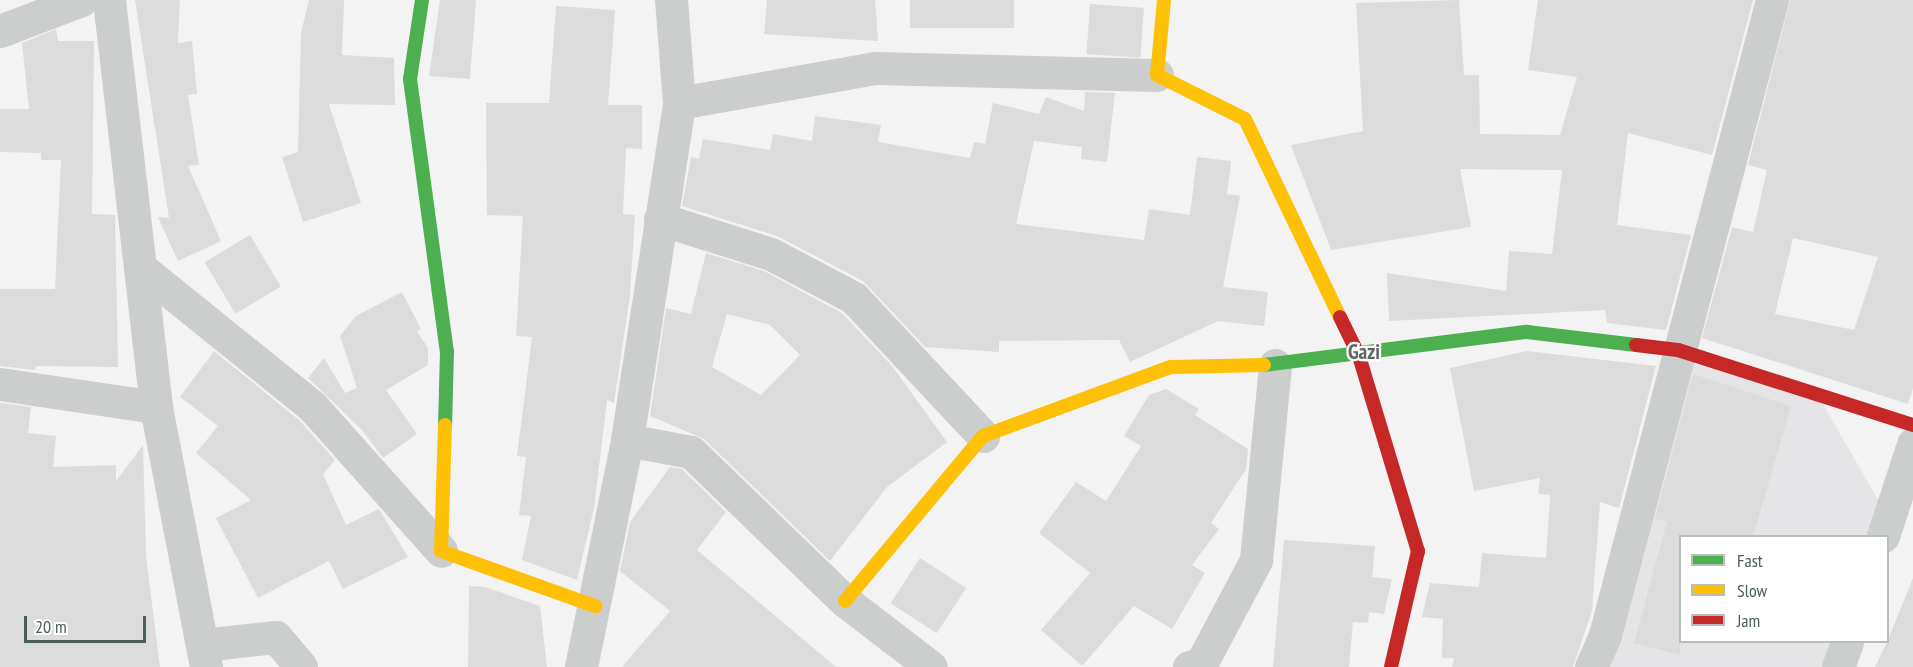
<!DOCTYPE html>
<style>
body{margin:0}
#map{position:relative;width:1913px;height:667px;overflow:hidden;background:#f3f3f3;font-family:"PT Sans Narrow",sans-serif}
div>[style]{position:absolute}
.education>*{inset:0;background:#e5e4e6}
.building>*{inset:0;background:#dbdcdb;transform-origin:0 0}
.street>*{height:33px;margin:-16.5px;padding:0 16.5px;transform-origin:16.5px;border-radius:16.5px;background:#cbcecd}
.fast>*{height:14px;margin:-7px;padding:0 7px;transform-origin:7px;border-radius:7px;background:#4caf50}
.slow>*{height:14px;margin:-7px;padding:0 7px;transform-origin:7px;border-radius:7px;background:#ffc107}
.jam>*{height:14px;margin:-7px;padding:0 7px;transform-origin:7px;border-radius:7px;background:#c62828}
span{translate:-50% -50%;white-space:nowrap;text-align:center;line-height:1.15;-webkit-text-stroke:4.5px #fff;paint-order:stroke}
.district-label{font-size:21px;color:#5f6663;font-weight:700}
.legend{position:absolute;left:1679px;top:535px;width:210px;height:108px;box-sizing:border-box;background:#fff;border:2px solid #b7bfbb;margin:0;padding:8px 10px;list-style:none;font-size:18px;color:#4b5e55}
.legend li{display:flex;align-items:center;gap:12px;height:30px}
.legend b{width:30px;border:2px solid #b7bfbb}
.scale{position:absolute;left:24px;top:616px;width:122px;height:27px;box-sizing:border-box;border:3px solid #4b5e55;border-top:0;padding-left:8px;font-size:18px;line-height:21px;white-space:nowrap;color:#4b5e55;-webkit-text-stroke:4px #fff;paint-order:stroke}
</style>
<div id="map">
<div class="education">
<i style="clip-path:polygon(1689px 363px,1813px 387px,1884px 510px,1874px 536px,1680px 536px,1680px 642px,1837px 642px,1828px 667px,1594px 667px)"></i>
</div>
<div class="building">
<i style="clip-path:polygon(135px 0,180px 0,178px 43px,192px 41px,197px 94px,188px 95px,199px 165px,188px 166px,221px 241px,178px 261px,158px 217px,169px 218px)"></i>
<i style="clip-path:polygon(309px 0,344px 0,342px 55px,394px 58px,395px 105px,329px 104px,361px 203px,303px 222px,282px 157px,298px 152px,301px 33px)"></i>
<i style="clip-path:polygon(440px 0,476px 0,470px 79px,429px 76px)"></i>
<i style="clip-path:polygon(767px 0,875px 0,878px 41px,764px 34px)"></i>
<i style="left:910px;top:0;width:104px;height:28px"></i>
<i style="clip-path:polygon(1459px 0,1464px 75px,1479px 75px,1480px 134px,1560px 135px,1577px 77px,1528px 70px,1538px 0,1753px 0,1712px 155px,1628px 133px,1617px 225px,1691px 235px,1666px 330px,1607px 323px,1605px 310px,1389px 321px,1387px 273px,1506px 291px,1509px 251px,1552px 254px,1562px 170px,1460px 169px,1471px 227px,1331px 250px,1291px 145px,1363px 131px,1356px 3px)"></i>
<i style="clip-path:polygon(evenodd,1790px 0,1913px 0,1913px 388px,1908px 404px,1702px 338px,1732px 227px,1753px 232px,1767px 170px,1748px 165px,1790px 0,1793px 238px,1878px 257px,1854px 330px,1775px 314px,1793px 238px)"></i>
<i style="left:1090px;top:4px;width:54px;height:50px;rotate:4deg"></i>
<i style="clip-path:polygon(556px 6px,615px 10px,608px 105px,642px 105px,642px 149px,626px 148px,623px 214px,635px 215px,630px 295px,614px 403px,607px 400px,594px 508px,577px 580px,522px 560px,531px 516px,519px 515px,526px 457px,517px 456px,532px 337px,516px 336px,523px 216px,487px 215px,486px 103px,549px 103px)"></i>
<i style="clip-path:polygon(56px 29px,58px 41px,94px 41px,92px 214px,115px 215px,118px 367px,36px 366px,35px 370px,0 366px,0 289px,55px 289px,61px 160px,41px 160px,41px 153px,0 152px,0 109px,29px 109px,22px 43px)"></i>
<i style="clip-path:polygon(1085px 92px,1115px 93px,1107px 162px,1081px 159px,1082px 147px,1034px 141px,1016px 224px,1144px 240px,1149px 209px,1190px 215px,1197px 157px,1231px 161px,1227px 194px,1240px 196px,1223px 287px,1268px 292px,1264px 326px,1218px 321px,1130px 362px,1119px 340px,999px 341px,999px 352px,925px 347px,863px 281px,777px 236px,682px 206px,691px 157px,699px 159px,703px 139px,770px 150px,773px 134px,812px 141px,815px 116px,881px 125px,878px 142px,970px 158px,974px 142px,985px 144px,993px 103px,1039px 114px,1046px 97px,1084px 111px)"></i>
<i style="left:250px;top:235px;width:60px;height:53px;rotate:59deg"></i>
<i style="clip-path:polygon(evenodd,706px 253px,764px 271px,842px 313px,892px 366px,947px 442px,887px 487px,830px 561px,704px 439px,650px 416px,666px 308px,691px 314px,706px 253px,727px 314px,770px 325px,800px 355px,761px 395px,712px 367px,727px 314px)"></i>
<i style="clip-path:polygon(402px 292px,421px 329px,417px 331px,428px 348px,428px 365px,386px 390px,417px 434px,383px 458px,362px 430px,308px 378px,324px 358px,345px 393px,357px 388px,340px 336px,356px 316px)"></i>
<i style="clip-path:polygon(214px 351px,299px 420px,335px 460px,323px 474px,346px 525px,379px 509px,408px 557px,343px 589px,329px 561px,258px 598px,216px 518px,251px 500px,196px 453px,218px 426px,180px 397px)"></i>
<i style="clip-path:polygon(1527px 351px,1656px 366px,1619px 508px,1600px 502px,1592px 611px,1573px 667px,1452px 667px,1454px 658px,1442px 658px,1443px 619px,1422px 617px,1430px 583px,1479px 587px,1482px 553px,1546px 558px,1550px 495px,1538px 494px,1540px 478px,1474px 491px,1450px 368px)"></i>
<i style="clip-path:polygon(1693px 374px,1791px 406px,1753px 536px,1680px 536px,1680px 655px,1634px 643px,1667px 522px,1655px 519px)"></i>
<i style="clip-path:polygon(1166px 389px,1199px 409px,1195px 415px,1248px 449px,1246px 469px,1211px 523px,1219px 529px,1192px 565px,1205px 573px,1172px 629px,1134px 606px,1082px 666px,1041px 630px,1090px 573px,1039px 533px,1076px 482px,1106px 501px,1141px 446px,1124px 436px,1149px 395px)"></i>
<i style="clip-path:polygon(0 403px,31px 407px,28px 433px,56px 436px,53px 467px,116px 465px,116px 481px,143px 445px,146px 556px,160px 667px,0 667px)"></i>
<i style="clip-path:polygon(670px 467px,682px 469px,726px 512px,697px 550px,836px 667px,622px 667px,670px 611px,620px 571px,630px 522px)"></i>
<i style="clip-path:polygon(1284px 540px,1375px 546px,1372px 577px,1392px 579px,1384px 614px,1369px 612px,1368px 623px,1353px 622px,1349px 667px,1273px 667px)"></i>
<i style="left:920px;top:558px;width:55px;height:54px;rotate:33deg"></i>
<i style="clip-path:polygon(1913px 578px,1913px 667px,1875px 667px,1887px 642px)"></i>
<i style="clip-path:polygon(469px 586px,485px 587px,540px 606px,547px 667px,468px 667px)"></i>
</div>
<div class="street">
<i style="left:109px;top:0;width:410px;rotate:83.4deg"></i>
<i style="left:156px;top:407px;width:265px;rotate:79.1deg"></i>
<i style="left:0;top:31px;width:87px;rotate:-20.9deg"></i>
<i style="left:679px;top:103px;width:199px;rotate:-10.1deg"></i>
<i style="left:875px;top:68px;width:282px;rotate:1.4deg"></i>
<i style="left:660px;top:219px;width:116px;rotate:17.5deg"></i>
<i style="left:771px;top:254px;width:94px;rotate:27.9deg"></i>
<i style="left:854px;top:298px;width:189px;rotate:46.9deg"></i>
<i style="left:142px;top:269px;width:218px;rotate:38.9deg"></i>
<i style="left:312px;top:406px;width:194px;rotate:48.3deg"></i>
<i style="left:0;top:384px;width:158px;rotate:8.4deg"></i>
<i style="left:627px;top:440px;width:65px;rotate:10.6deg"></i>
<i style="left:691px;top:452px;width:214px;rotate:44.1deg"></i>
<i style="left:845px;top:601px;width:108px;rotate:37.5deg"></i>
<i style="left:1883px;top:536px;width:97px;rotate:-71.9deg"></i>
<i style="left:203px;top:645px;width:73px;rotate:-6.3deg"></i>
<i style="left:276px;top:637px;width:39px;rotate:50deg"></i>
<i style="left:581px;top:667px;width:232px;rotate:-78.5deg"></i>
<i style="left:627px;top:440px;width:341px;rotate:-81.2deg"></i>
<i style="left:679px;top:103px;width:103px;rotate:-94.4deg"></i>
<i style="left:1189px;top:667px;width:12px;rotate:-14deg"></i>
<i style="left:1201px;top:664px;width:118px;rotate:-62.1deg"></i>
<i style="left:1256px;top:560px;width:196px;rotate:-84.4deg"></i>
<i style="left:1591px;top:667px;width:35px;rotate:-66deg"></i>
<i style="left:1605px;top:635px;width:657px;rotate:-75.27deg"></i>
<i style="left:1838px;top:667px;width:27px;rotate:-70deg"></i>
</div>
<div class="fast">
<i style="left:422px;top:0;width:80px;rotate:98.6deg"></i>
<i style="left:410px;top:79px;width:275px;rotate:82.3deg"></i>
<i style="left:447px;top:351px;width:74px;rotate:91.5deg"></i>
<i style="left:1264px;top:365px;width:265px;rotate:-7.2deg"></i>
<i style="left:1527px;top:332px;width:110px;rotate:6.8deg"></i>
</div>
<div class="slow">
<i style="left:1164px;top:0;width:75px;rotate:95.3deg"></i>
<i style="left:1157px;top:75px;width:98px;rotate:26.6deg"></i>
<i style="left:1245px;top:119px;width:220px;rotate:64.4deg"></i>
<i style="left:445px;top:425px;width:126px;rotate:91.8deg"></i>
<i style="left:441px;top:551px;width:164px;rotate:19.7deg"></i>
<i style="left:845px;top:601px;width:215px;rotate:-50.1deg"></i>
<i style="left:983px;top:436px;width:200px;rotate:-20.2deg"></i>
<i style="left:1171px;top:367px;width:93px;rotate:-1.2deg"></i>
</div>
<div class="jam">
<i style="left:1340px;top:317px;width:43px;rotate:64deg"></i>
<i style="left:1359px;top:356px;width:204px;rotate:73.2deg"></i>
<i style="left:1418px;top:551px;width:119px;rotate:103.1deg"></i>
<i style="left:1636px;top:345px;width:42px;rotate:6.8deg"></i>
<i style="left:1678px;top:350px;width:247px;rotate:17.7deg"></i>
</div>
<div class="district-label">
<span style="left:1364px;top:352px">Gazi</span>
</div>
<ul class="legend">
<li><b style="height:8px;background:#4caf50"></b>Fast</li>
<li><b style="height:8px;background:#ffc107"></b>Slow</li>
<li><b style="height:8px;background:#c62828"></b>Jam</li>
</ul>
<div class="scale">20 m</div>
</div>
